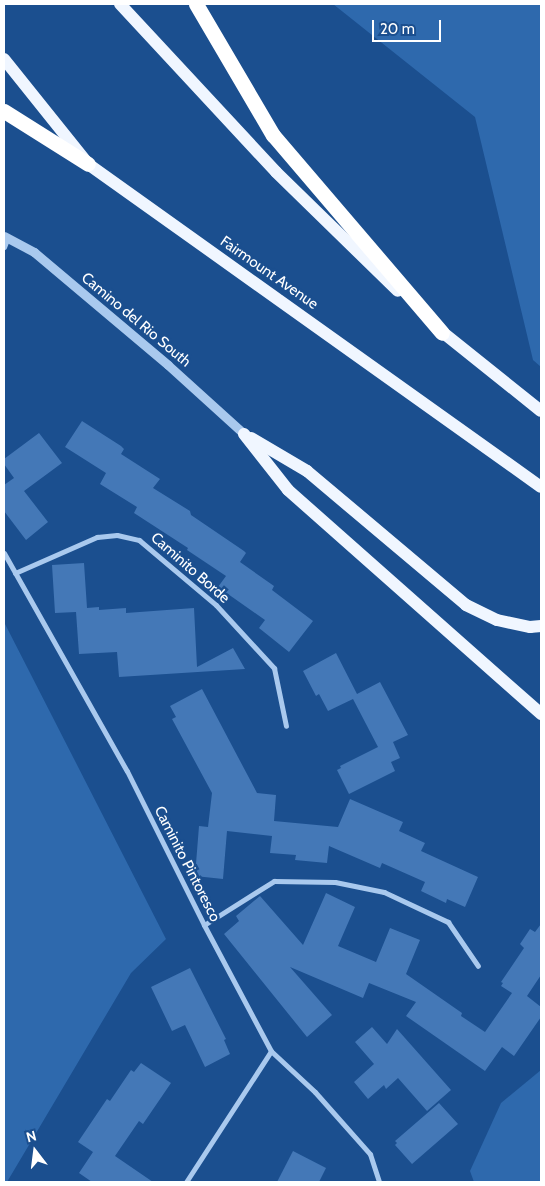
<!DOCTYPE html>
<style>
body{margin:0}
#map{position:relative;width:545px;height:1186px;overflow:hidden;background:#1b4f8f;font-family:Cabin,sans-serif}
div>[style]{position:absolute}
.green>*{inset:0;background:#2e69ad}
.building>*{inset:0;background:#4478b7}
.minor>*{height:5px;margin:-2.5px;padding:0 2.5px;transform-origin:2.5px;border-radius:2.5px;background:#a9c9ee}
.tertiary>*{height:9px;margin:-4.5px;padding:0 4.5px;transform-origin:4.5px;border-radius:4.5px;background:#a9c9ee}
.primary>*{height:12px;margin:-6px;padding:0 6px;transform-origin:6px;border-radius:6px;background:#f0f6ff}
.motorway>*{height:15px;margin:-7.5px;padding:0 7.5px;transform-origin:7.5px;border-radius:7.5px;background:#fff}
span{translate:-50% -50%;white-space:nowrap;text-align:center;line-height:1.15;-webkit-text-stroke:5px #1b4f8f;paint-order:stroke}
.street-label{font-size:15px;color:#fff}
.frame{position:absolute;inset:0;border:5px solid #fff;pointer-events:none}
.north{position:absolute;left:10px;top:1126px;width:50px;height:50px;-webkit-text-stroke:4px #1b4f8f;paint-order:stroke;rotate:345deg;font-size:14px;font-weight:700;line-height:20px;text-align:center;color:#fff}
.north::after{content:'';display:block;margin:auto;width:18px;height:22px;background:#fff;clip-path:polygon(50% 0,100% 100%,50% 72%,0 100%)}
.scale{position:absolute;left:372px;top:20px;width:69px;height:22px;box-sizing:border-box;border:2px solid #fff;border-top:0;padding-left:6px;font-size:15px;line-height:18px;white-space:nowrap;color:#fff;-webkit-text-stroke:4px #1b4f8f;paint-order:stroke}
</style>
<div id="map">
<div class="green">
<i style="clip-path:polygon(333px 4px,541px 4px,541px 367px,533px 360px,475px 117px)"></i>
<i style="clip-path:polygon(4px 622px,166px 939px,131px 973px,7px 1182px,4px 1182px)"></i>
<i style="clip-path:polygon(541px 1070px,541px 1182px,474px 1182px,470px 1171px,501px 1103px)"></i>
</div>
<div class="building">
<i style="clip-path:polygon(82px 421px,121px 446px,124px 449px,121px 454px,160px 479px,153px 488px,190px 511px,191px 515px,244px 551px,246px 553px,240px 562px,274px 586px,272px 590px,313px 621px,289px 652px,259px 628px,265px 620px,218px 587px,226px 576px,187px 550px,188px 548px,134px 513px,137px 507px,100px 484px,106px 473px,65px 447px)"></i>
<i style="clip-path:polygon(39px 433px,62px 463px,24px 491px,48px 522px,26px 540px,4px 511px,4px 485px,14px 478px,4px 464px,4px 459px)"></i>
<i style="clip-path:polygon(84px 563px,87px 608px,99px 607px,99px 610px,126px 608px,126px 613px,194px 608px,197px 667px,233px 648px,245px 669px,119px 677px,117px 652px,79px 654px,76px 612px,55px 613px,52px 565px)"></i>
<i style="clip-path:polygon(336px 653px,357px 694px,380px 682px,408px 735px,393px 742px,400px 758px,391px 762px,395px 771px,349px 794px,337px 770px,341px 768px,340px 766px,378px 747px,353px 699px,328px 711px,319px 694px,316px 696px,303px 671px)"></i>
<i style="clip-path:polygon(202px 689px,257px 793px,276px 795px,274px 821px,338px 827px,350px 799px,403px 822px,399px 831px,425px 843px,421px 851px,478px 877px,465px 907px,447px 899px,446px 903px,421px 891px,425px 882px,382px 863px,380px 868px,329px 846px,327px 863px,295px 860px,296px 855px,270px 853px,272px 836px,227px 831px,223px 879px,195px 876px,199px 826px,208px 827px,212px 793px,172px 719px,176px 717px,170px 706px)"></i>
<i style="clip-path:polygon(326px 893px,355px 907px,338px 946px,376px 962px,390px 928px,420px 940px,406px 974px,462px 1013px,461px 1016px,485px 1032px,512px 993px,501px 986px,503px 983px,501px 982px,524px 948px,520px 944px,530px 929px,535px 932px,541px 924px,541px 975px,527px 996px,541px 1007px,541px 1017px,514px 1056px,502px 1047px,485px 1071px,406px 1016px,416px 1002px,369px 983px,363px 998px,290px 967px,332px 1015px,307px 1037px,224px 934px,239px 921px,236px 916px,260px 896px,303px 945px)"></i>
<i style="clip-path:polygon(190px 968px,226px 1039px,224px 1040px,230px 1054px,205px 1067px,185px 1025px,172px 1031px,151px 987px)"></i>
<i style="clip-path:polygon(372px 1027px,387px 1044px,397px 1029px,451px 1090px,427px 1111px,398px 1078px,386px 1089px,384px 1085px,368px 1099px,354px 1082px,374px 1064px,355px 1042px)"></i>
<i style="clip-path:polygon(141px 1063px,171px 1083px,143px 1124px,139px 1121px,115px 1156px,153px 1182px,92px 1182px,79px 1173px,93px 1152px,78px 1142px,107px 1099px,110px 1101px,131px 1070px,134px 1072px)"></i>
<i style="clip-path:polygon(439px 1103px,458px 1124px,412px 1164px,395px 1145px,397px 1143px,395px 1141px)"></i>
<i style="clip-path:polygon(293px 1151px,326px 1168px,319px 1182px,277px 1182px)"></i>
</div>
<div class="minor">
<i style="left:4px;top:247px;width:11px;rotate:-68deg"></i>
<i style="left:4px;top:553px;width:250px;rotate:60.6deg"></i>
<i style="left:127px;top:771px;width:172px;rotate:63.4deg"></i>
<i style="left:204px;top:925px;width:143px;rotate:62deg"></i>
<i style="left:271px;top:1051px;width:60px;rotate:43deg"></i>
<i style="left:315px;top:1092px;width:83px;rotate:48.4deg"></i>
<i style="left:370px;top:1154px;width:29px;rotate:72deg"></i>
<i style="left:15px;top:573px;width:90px;rotate:-23.7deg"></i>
<i style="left:97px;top:537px;width:20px;rotate:-6deg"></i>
<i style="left:117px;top:535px;width:23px;rotate:13deg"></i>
<i style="left:139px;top:540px;width:101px;rotate:40.2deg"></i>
<i style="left:216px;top:605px;width:86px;rotate:47.4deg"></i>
<i style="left:274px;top:668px;width:59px;rotate:78.3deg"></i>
<i style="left:204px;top:925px;width:83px;rotate:-32.2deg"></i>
<i style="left:274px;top:881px;width:61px;rotate:0.9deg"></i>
<i style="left:335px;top:882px;width:50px;rotate:11.5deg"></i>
<i style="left:384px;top:892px;width:71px;rotate:25.1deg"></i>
<i style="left:448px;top:922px;width:53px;rotate:55.7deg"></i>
<i style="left:186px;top:1182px;width:156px;rotate:-57deg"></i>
</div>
<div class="tertiary">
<i style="left:4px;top:236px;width:34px;rotate:28deg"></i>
<i style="left:34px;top:252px;width:175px;rotate:40.1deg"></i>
<i style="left:168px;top:365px;width:103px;rotate:42.2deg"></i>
</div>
<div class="primary">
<i style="left:120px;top:4px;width:229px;rotate:47.1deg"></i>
<i style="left:276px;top:172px;width:170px;rotate:44.3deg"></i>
<i style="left:4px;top:59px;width:134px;rotate:51.3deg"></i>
<i style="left:88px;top:164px;width:556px;rotate:35.49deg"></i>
<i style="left:436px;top:327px;width:134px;rotate:38.7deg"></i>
<i style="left:244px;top:434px;width:71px;rotate:51.8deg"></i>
<i style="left:288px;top:490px;width:338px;rotate:41.5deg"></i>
<i style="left:251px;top:438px;width:65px;rotate:30.5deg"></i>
<i style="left:307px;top:471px;width:208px;rotate:40.1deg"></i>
<i style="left:466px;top:605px;width:34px;rotate:26deg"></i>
<i style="left:497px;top:620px;width:34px;rotate:12deg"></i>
<i style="left:530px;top:627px;width:11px;rotate:-5deg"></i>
</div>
<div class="motorway">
<i style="left:196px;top:4px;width:152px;rotate:59.6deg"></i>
<i style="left:273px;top:135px;width:260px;rotate:49.5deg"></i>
<i style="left:4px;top:111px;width:99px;rotate:32.2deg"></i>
</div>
<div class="street-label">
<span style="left:269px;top:273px;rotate:35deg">Fairmount Avenue</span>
<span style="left:136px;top:320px;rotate:40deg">Camino del Rio South</span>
<span style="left:190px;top:568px;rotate:41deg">Caminito Borde</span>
<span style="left:187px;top:864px;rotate:63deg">Caminito Pintoresco</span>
</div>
<div class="frame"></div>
<div class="north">N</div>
<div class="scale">20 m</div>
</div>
